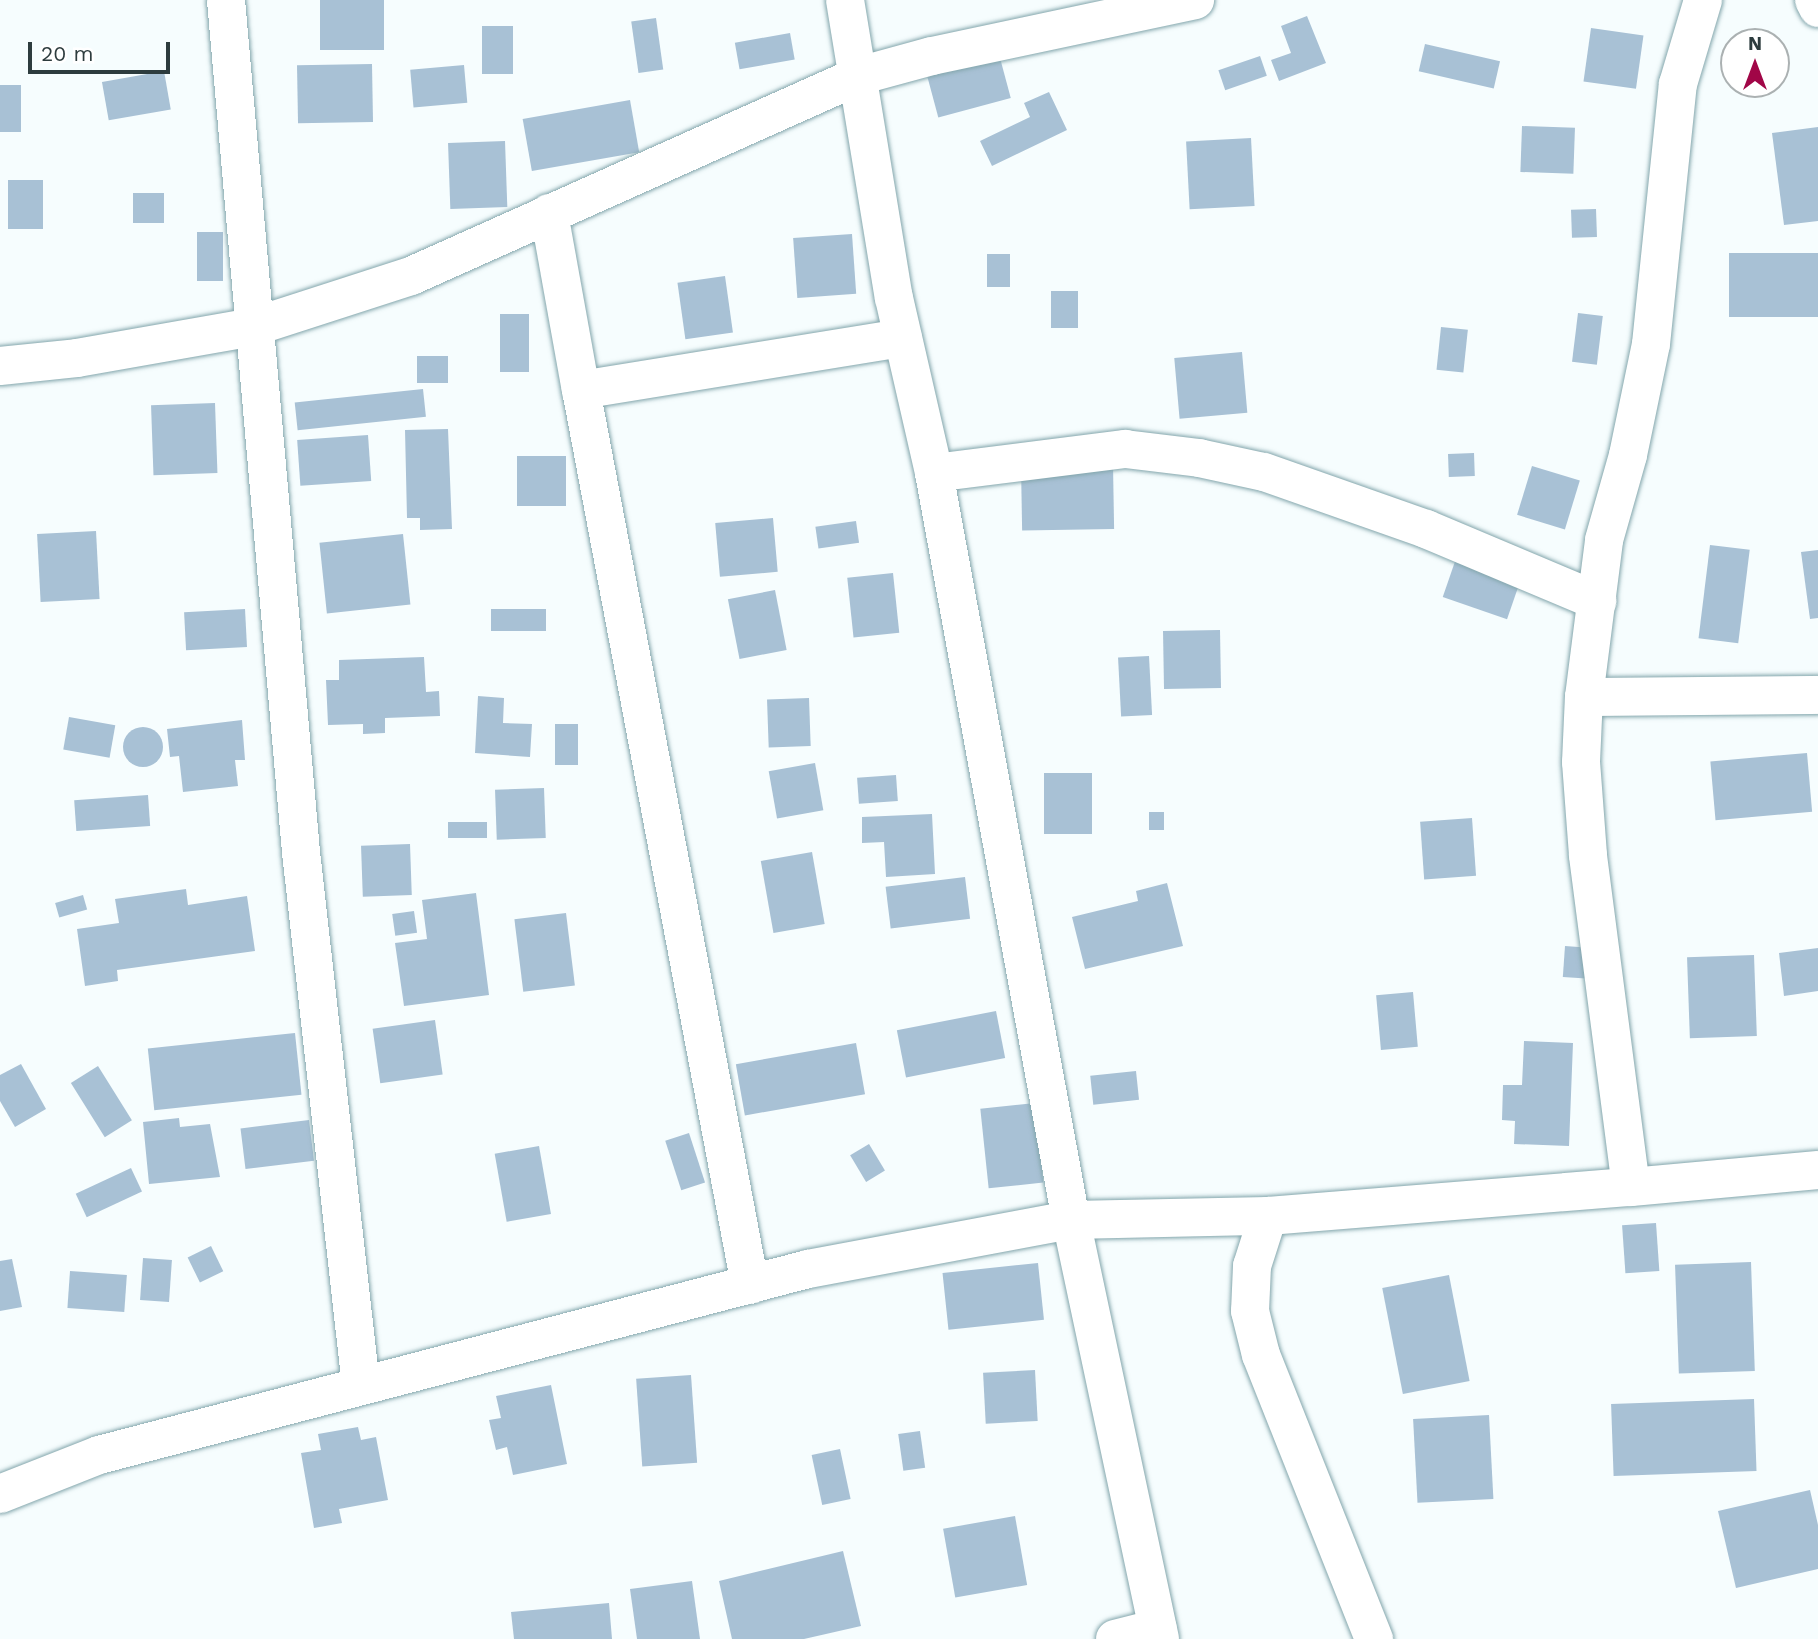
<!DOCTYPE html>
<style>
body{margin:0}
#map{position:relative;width:1818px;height:1639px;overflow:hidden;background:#f6fdfe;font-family:"Work Sans",sans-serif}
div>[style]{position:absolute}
.building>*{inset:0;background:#a8c1d5;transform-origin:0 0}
.round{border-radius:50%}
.roads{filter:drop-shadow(0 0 2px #83a6ac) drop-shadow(0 0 2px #83a6ac)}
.minor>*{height:38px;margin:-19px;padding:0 19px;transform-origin:19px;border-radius:19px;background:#fff}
span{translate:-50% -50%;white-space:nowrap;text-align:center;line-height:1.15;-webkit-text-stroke:5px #fff;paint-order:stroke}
.north{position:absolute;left:1720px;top:28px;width:70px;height:70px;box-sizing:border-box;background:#fff;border:2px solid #abb1b2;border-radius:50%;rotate:0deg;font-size:19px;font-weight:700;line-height:28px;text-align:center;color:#2d3c3e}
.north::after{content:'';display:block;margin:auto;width:24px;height:32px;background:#a10647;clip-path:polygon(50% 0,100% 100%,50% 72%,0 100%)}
.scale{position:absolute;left:28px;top:42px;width:142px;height:32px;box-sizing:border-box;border:4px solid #2d3c3e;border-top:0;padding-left:9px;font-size:21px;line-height:24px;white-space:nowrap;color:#2d3c3e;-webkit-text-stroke:5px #fff;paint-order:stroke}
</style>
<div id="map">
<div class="building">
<i style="left:320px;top:0;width:64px;height:50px"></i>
<i style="clip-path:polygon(1307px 16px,1326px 63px,1279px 81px,1271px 60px,1291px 53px,1281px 26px)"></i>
<i style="left:656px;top:18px;width:52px;height:25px;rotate:82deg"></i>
<i style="left:482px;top:26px;width:31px;height:48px"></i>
<i style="left:1591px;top:28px;width:53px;height:54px;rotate:8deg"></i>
<i style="left:790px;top:33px;width:27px;height:56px;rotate:80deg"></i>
<i style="left:996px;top:43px;width:57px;height:75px;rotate:75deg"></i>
<i style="left:1425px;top:44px;width:77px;height:28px;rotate:13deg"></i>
<i style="left:1260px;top:56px;width:21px;height:44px;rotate:71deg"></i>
<i style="left:372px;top:64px;width:58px;height:75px;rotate:89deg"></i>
<i style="left:464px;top:65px;width:38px;height:54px;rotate:85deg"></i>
<i style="left:164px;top:71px;width:39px;height:63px;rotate:80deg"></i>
<i style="left:0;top:85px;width:21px;height:47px"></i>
<i style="clip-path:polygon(1049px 92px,1067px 130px,992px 166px,980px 141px,1030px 117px,1024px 103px)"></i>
<i style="left:630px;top:100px;width:53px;height:109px;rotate:80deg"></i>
<i style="left:1522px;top:126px;width:53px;height:46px;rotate:2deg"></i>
<i style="clip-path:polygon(1818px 127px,1818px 221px,1784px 225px,1772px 133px)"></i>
<i style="left:1251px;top:138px;width:68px;height:65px;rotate:87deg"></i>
<i style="left:505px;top:141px;width:66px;height:57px;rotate:88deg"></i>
<i style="left:8px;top:180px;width:35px;height:49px"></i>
<i style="left:133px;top:193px;width:31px;height:30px"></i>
<i style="left:1596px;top:209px;width:28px;height:25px;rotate:88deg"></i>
<i style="left:197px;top:232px;width:26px;height:49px"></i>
<i style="left:852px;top:234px;width:60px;height:59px;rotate:86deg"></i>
<i style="left:1818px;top:253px;width:64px;height:89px;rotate:90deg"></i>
<i style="left:987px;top:254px;width:23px;height:33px"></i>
<i style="left:725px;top:276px;width:57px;height:48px;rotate:82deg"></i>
<i style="left:1051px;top:291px;width:27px;height:37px"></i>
<i style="left:1578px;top:313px;width:25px;height:49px;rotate:7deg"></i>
<i style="left:500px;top:314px;width:29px;height:58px"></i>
<i style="left:1441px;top:327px;width:27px;height:43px;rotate:6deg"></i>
<i style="left:1242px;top:352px;width:61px;height:68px;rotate:85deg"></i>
<i style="left:448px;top:356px;width:27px;height:31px;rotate:90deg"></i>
<i style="left:423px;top:389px;width:28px;height:129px;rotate:84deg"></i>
<i style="left:215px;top:403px;width:70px;height:64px;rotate:88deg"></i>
<i style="clip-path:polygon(448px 429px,452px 529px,420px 530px,420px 518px,407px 518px,405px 430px)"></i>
<i style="left:368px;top:435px;width:46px;height:71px;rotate:86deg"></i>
<i style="left:1474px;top:453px;width:23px;height:26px;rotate:88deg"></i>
<i style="left:517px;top:456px;width:49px;height:50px"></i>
<i style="left:1113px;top:465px;width:64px;height:92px;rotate:89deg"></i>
<i style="left:1532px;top:466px;width:50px;height:51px;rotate:17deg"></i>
<i style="left:773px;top:518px;width:54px;height:58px;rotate:85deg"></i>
<i style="left:856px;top:521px;width:22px;height:41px;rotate:82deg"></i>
<i style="left:96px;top:531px;width:68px;height:59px;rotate:87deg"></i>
<i style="left:403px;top:534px;width:71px;height:84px;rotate:84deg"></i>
<i style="left:1710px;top:545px;width:40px;height:94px;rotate:7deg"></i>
<i style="left:1460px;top:547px;width:68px;height:53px;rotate:19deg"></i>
<i style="clip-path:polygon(1818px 550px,1818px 618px,1810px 619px,1801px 552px)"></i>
<i style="left:893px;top:573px;width:60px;height:46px;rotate:84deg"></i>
<i style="left:775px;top:590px;width:61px;height:48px;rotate:79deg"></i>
<i style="left:245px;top:609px;width:38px;height:61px;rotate:87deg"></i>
<i style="left:491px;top:609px;width:55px;height:22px"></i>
<i style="left:1220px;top:630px;width:58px;height:57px;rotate:89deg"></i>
<i style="left:1149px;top:656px;width:59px;height:31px;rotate:87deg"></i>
<i style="clip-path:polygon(424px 657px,426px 692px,439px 691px,440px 716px,385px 718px,385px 733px,363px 734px,363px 724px,328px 725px,326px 680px,339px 680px,339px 660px)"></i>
<i style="clip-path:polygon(478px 696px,504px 698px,503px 723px,532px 724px,530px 757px,475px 753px)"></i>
<i style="left:809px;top:698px;width:48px;height:42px;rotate:88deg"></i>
<i style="left:69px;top:717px;width:47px;height:33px;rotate:10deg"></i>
<i style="clip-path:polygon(242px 720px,245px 760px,235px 760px,238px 786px,183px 792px,179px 756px,170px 757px,167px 729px)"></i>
<i style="left:555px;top:724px;width:23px;height:41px"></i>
<i class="round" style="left:123px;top:727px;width:40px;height:40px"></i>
<i style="left:1807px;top:753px;width:59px;height:97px;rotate:85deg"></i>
<i style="left:815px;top:763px;width:48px;height:47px;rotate:80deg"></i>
<i style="left:1044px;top:773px;width:48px;height:61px"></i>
<i style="left:896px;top:775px;width:26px;height:39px;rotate:86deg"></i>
<i style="left:544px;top:788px;width:50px;height:49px;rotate:88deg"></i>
<i style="left:148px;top:795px;width:31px;height:74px;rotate:86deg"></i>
<i style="left:1149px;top:812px;width:15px;height:18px"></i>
<i style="clip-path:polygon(932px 814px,935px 874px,886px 877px,884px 842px,862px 843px,862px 817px)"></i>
<i style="left:1472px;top:818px;width:58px;height:52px;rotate:86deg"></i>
<i style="left:487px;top:822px;width:16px;height:39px;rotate:90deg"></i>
<i style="left:410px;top:844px;width:51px;height:49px;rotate:88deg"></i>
<i style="left:812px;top:852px;width:73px;height:52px;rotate:80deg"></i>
<i style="left:965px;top:877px;width:42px;height:80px;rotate:83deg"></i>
<i style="clip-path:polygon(1167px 883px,1183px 946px,1085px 969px,1072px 917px,1138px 901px,1136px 891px)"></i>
<i style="clip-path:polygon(186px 889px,188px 905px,247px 896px,255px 951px,117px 970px,118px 981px,85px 986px,77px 929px,119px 923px,115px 899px)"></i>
<i style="clip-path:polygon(476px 893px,489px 995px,404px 1006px,395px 943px,427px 939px,422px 900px)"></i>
<i style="left:83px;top:895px;width:15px;height:29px;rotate:74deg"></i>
<i style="left:414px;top:911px;width:22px;height:22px;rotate:82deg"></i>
<i style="left:566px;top:913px;width:73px;height:52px;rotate:83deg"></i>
<i style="left:1565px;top:946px;width:27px;height:31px;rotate:4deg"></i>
<i style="clip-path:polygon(1818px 948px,1818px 991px,1784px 996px,1779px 953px)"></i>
<i style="left:1754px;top:955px;width:81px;height:67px;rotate:88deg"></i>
<i style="left:1413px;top:992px;width:55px;height:37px;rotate:85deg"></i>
<i style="left:996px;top:1011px;width:48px;height:101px;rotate:79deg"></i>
<i style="left:435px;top:1020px;width:55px;height:63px;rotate:82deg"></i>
<i style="left:295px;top:1033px;width:62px;height:148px;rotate:84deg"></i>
<i style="clip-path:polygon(1524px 1041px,1573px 1043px,1569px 1146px,1514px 1144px,1515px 1121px,1502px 1120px,1503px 1085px,1522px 1085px)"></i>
<i style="left:856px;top:1043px;width:52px;height:122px;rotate:80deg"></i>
<i style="clip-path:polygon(21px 1064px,46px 1109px,15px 1127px,0 1101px,0 1075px)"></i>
<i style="left:98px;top:1066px;width:64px;height:32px;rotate:58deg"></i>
<i style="left:1136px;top:1071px;width:29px;height:46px;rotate:84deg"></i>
<i style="left:1035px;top:1103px;width:80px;height:55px;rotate:84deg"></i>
<i style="clip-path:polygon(179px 1118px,180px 1127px,210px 1124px,220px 1177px,149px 1184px,143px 1122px)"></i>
<i style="left:309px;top:1120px;width:41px;height:69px;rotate:83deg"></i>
<i style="left:689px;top:1133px;width:52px;height:25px;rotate:72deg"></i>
<i style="left:869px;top:1144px;width:31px;height:22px;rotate:59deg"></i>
<i style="left:539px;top:1146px;width:69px;height:45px;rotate:80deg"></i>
<i style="left:131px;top:1168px;width:26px;height:61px;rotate:65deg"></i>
<i style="left:1656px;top:1223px;width:48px;height:34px;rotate:86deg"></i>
<i style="left:211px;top:1246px;width:28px;height:26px;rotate:64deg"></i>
<i style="left:143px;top:1258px;width:29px;height:42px;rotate:4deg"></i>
<i style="clip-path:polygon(12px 1259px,22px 1307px,0 1311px,0 1261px)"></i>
<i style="left:1751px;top:1262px;width:109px;height:76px;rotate:88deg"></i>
<i style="left:1038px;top:1263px;width:57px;height:96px;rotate:84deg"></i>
<i style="left:70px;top:1271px;width:57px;height:37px;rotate:4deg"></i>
<i style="left:1449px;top:1275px;width:108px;height:68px;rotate:79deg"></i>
<i style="left:1035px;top:1370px;width:51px;height:52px;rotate:87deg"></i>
<i style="left:691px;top:1375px;width:88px;height:55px;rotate:86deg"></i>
<i style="clip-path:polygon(551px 1385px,567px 1464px,513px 1475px,507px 1447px,496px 1450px,489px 1420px,501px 1418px,496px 1396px)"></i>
<i style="left:1754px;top:1399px;width:72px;height:143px;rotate:88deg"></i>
<i style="left:1489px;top:1415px;width:84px;height:76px;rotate:87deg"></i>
<i style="clip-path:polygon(358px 1427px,361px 1440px,376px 1437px,388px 1500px,339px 1509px,342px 1523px,314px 1528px,301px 1453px,321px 1450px,318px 1434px)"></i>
<i style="left:920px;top:1431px;width:37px;height:22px;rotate:82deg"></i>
<i style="left:840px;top:1449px;width:51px;height:29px;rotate:78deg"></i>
<i style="clip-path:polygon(1810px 1490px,1818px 1525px,1818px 1569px,1736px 1588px,1718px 1511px)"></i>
<i style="left:1015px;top:1516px;width:70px;height:73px;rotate:80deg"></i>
<i style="clip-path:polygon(843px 1551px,861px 1626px,804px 1639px,732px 1639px,719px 1581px)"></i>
<i style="clip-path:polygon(692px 1581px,700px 1639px,637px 1639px,630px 1589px)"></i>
<i style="clip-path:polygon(609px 1603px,612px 1639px,514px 1639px,511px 1612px)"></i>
</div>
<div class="roads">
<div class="minor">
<i style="left:226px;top:0;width:855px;rotate:84.97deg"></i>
<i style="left:301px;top:852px;width:537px;rotate:83.59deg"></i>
<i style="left:845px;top:0;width:302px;rotate:80.7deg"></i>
<i style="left:894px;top:298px;width:180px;rotate:77.1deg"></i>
<i style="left:934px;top:473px;width:759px;rotate:79.61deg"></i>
<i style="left:1071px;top:1220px;width:197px;rotate:-1.2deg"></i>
<i style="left:1268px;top:1216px;width:364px;rotate:-4.6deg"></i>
<i style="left:1631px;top:1187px;width:335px;rotate:-97.4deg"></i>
<i style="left:1588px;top:855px;width:93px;rotate:-94.3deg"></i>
<i style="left:1581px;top:762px;width:65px;rotate:-87.4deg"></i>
<i style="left:1584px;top:697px;width:158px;rotate:-82.7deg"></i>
<i style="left:1604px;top:540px;width:88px;rotate:-74.2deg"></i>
<i style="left:1628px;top:455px;width:113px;rotate:-78.3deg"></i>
<i style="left:1651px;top:344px;width:261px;rotate:-84.1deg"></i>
<i style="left:1678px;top:84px;width:88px;rotate:-73.4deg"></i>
<i style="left:1814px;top:0;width:9px;rotate:63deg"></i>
<i style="left:549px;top:213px;width:180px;rotate:79.8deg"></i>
<i style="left:0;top:366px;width:77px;rotate:-5.9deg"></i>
<i style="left:77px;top:358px;width:179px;rotate:-10deg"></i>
<i style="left:253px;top:327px;width:166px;rotate:-17.9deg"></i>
<i style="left:411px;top:276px;width:487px;rotate:-24.1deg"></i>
<i style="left:855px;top:77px;width:80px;rotate:-15.3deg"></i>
<i style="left:932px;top:56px;width:269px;rotate:-12deg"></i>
<i style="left:934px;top:473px;width:193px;rotate:-7.2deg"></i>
<i style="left:1125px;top:449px;width:75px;rotate:6.9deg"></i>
<i style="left:1199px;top:458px;width:66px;rotate:12.2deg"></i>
<i style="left:1264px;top:472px;width:172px;rotate:19.4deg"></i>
<i style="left:1426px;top:529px;width:186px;rotate:22.8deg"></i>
<i style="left:1584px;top:697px;width:234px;rotate:-0.5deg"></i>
<i style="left:1631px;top:1187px;width:188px;rotate:-5.2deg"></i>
<i style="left:1268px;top:1216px;width:52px;rotate:107.7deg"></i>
<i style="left:1252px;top:1266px;width:45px;rotate:92.5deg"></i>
<i style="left:1250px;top:1311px;width:45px;rotate:76deg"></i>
<i style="left:1261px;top:1355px;width:306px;rotate:68.3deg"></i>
<i style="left:750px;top:1285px;width:911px;rotate:-100.69deg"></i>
<i style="left:581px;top:390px;width:326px;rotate:-9.2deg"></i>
<i style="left:0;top:1494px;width:106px;rotate:-21.5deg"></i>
<i style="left:99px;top:1455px;width:733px;rotate:-14.7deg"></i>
<i style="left:808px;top:1269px;width:268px;rotate:-10.6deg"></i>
<i style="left:1071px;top:1220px;width:428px;rotate:78deg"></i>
<i style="left:1115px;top:1639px;width:44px;rotate:-14.3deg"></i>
</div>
</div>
<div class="north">N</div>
<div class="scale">20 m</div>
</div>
